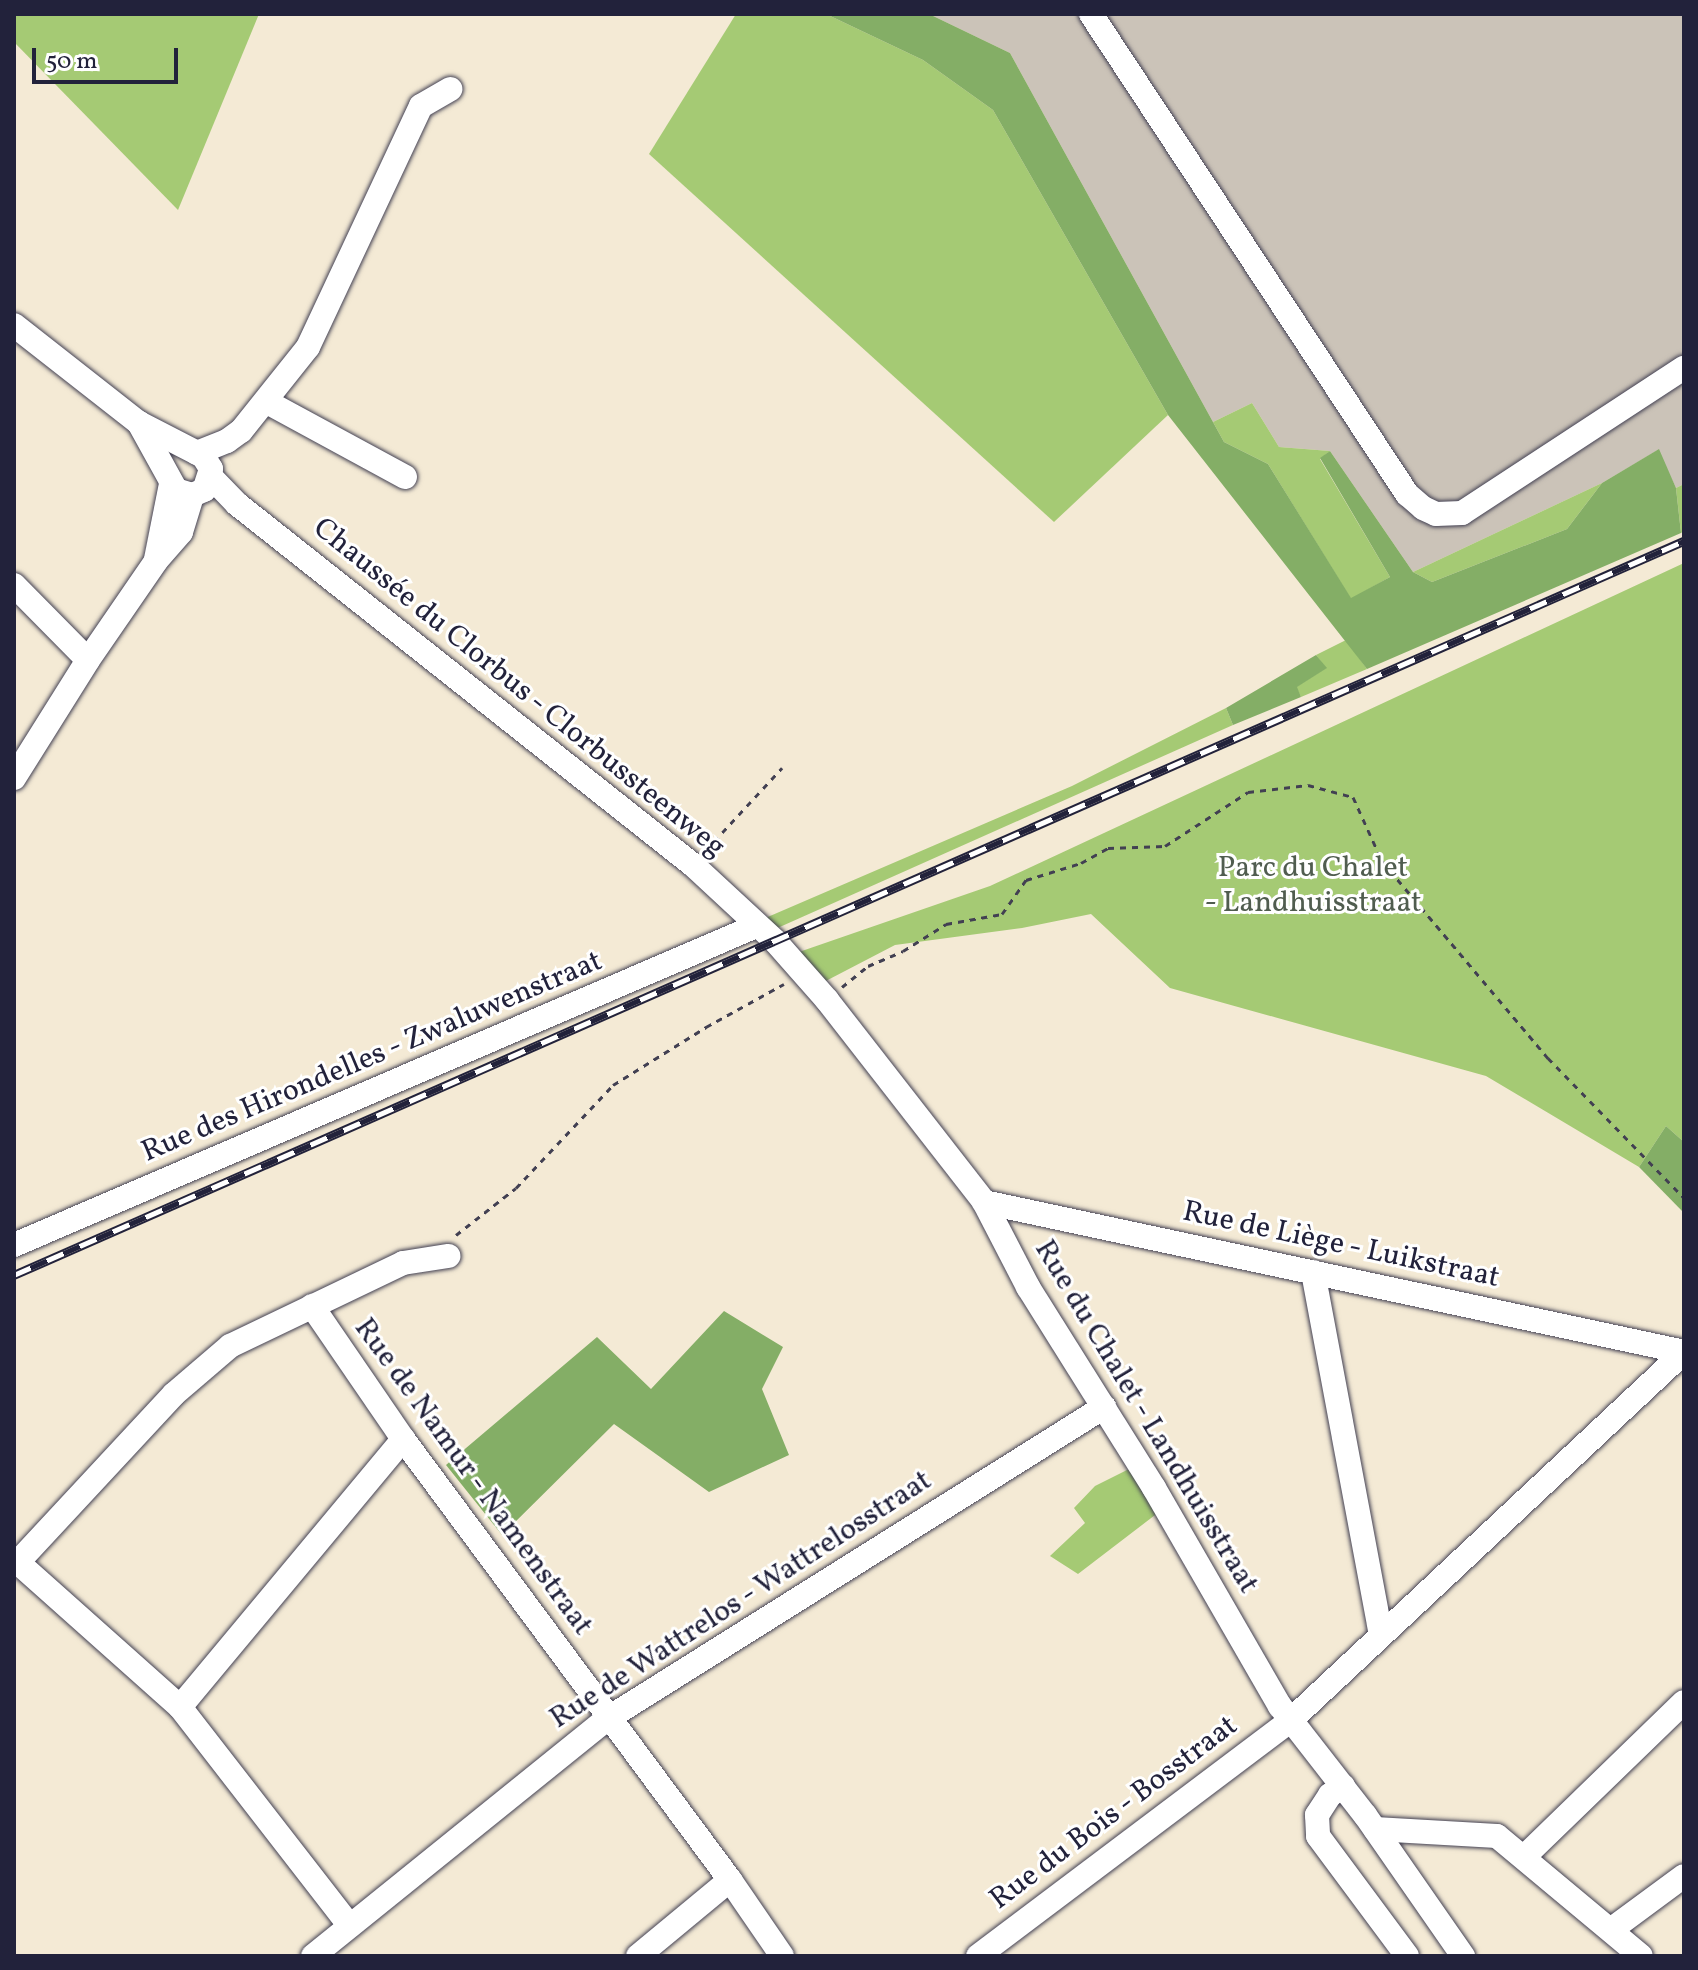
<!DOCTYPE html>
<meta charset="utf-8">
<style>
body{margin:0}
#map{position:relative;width:1698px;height:1970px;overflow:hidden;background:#f4ead5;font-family:Vollkorn,serif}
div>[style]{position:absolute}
.industrial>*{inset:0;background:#cbc3b8}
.green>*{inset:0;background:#a5ca74}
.forest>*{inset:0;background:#84ae66}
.path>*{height:3px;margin-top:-1.5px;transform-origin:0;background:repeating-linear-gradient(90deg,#424052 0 6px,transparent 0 12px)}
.roads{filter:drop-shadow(0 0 2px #424052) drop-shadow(0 0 2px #424052)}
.minor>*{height:24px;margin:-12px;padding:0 12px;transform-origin:12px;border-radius:12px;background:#fff}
.rail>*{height:9px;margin-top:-4.5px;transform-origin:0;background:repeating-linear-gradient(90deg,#fff 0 18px,#22223b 0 36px);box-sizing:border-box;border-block:2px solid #22223b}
span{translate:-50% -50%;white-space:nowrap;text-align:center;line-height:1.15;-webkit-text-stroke:6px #fff;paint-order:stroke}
.street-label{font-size:30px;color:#22223b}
.park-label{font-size:30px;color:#505d4f}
.frame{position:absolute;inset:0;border:16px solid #22223b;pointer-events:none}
.scale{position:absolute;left:32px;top:48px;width:146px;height:36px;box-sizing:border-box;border:4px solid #22223b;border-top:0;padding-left:10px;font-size:24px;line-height:28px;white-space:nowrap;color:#22223b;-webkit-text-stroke:6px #fff;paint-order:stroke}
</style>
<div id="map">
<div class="industrial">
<i style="clip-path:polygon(929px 14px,1684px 14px,1684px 484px,1676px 488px,1658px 450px,1602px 483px,1413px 572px,1330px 451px,1279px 447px,1252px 403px,1213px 422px,1010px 53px)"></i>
</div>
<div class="green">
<i style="clip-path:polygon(14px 14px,259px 14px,178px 210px,14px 42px)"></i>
<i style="clip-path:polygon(736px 14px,826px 14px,923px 60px,993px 110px,1168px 415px,1054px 522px,649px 154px)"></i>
<i style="clip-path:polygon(1252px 403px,1279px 447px,1330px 451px,1320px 459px,1390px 577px,1351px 599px,1268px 464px,1224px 442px,1213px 422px)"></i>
<i style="clip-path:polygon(1602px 483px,1567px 529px,1432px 582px,1413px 572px)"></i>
<i style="clip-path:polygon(1684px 484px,1684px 531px,1681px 533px,1676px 488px)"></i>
<i style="clip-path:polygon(1684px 563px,1684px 1142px,1666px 1126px,1639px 1167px,1486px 1076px,1170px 988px,1091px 914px,1022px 928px,895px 945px,820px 984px,799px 952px,990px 886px)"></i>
<i style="clip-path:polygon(1346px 640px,1367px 669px,1301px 697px,1296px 687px,1326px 668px,1316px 655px)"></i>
<i style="clip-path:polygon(1226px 708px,1233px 725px,773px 930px,763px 919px,1072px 786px)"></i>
<i style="clip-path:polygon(1131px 1468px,1159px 1512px,1078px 1574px,1050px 1556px,1085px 1523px,1074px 1508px,1095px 1486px)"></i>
</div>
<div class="forest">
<i style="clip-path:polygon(826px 14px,929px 14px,1010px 53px,1224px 442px,1268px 464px,1351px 598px,1390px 577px,1320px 458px,1330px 451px,1413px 572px,1432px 582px,1567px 529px,1602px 483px,1659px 449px,1676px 488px,1681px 533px,1367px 669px,1168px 415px,993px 110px,923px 60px)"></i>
<i style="clip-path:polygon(1316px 655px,1327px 668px,1297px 687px,1301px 697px,1233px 725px,1226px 708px)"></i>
<i style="clip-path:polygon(1666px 1126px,1684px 1142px,1684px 1213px,1639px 1167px)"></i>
<i style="clip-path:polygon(724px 1311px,783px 1347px,762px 1389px,789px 1455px,709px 1492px,614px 1424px,502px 1535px,446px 1465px,597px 1337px,651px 1389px)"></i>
</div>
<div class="path">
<i style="left:706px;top:850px;width:112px;rotate:-47.2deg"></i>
<i style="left:842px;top:987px;width:33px;rotate:-39deg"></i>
<i style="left:868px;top:966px;width:38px;rotate:-23deg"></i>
<i style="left:903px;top:951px;width:51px;rotate:-32.1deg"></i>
<i style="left:946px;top:924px;width:57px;rotate:-10.1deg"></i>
<i style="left:1002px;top:914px;width:42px;rotate:-54.8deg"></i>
<i style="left:1026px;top:880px;width:58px;rotate:-17.2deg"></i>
<i style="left:1081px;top:863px;width:31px;rotate:-29deg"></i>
<i style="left:1108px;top:848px;width:57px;rotate:-2deg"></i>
<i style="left:1165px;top:846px;width:99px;rotate:-33deg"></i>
<i style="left:1248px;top:792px;width:60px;rotate:-6.7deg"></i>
<i style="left:1308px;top:785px;width:47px;rotate:14.9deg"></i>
<i style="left:1353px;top:797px;width:70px;rotate:65.6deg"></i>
<i style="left:1382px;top:861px;width:258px;rotate:49.9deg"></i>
<i style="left:1548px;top:1058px;width:195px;rotate:45.8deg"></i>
<i style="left:456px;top:1235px;width:76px;rotate:-38.1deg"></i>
<i style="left:516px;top:1188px;width:141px;rotate:-46.7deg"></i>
<i style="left:613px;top:1085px;width:110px;rotate:-31.9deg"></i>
<i style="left:706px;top:1027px;width:89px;rotate:-28.9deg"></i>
</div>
<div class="roads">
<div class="minor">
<i style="left:1091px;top:14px;width:575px;rotate:56.64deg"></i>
<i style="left:1407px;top:494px;width:21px;rotate:41deg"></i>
<i style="left:1423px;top:508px;width:14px;rotate:25deg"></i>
<i style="left:1436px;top:514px;width:26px;rotate:-2deg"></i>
<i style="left:1462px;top:513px;width:265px;rotate:-33.2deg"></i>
<i style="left:14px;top:325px;width:159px;rotate:38.1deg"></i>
<i style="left:139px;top:423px;width:72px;rotate:27.3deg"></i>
<i style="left:203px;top:456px;width:15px;rotate:58deg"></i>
<i style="left:211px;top:469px;width:22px;rotate:108deg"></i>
<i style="left:204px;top:490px;width:13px;rotate:157deg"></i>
<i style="left:192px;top:495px;width:17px;rotate:-163deg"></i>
<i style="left:176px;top:490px;width:77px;rotate:-118.9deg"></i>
<i style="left:267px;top:402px;width:157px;rotate:28.5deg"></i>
<i style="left:197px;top:453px;width:32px;rotate:-22deg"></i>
<i style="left:227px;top:441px;width:17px;rotate:-36deg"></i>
<i style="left:241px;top:431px;width:107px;rotate:-51.4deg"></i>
<i style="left:308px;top:347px;width:266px;rotate:-64.9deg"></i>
<i style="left:421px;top:106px;width:34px;rotate:-30deg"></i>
<i style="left:211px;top:477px;width:37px;rotate:46deg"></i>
<i style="left:237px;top:504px;width:582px;rotate:38.37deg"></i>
<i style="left:693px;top:865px;width:112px;rotate:42.8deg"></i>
<i style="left:775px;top:941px;width:79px;rotate:48.6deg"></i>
<i style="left:827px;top:1000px;width:256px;rotate:52.1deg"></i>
<i style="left:984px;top:1202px;width:96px;rotate:62.6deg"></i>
<i style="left:1028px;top:1287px;width:237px;rotate:57.9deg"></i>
<i style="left:1154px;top:1488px;width:252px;rotate:60deg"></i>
<i style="left:1280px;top:1706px;width:138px;rotate:52.1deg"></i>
<i style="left:1365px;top:1815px;width:172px;rotate:55.2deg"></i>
<i style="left:156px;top:559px;width:76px;rotate:-78.7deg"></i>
<i style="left:14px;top:585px;width:105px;rotate:45.4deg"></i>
<i style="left:14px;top:778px;width:139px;rotate:-57.9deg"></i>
<i style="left:88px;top:660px;width:120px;rotate:-55.5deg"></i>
<i style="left:156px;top:561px;width:38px;rotate:-49deg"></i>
<i style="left:181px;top:532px;width:39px;rotate:-73deg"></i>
<i style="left:984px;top:1202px;width:716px;rotate:12.09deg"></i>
<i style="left:14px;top:1245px;width:808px;rotate:-23.26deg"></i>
<i style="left:1313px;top:1272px;width:368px;rotate:79.4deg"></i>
<i style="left:312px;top:1306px;width:161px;rotate:55.6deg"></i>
<i style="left:403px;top:1439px;width:549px;rotate:53.44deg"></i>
<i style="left:730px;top:1880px;width:92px;rotate:55.6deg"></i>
<i style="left:14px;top:1559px;width:222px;rotate:41.7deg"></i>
<i style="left:180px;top:1707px;width:277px;rotate:52.2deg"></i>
<i style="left:18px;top:1562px;width:229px;rotate:-47.1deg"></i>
<i style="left:174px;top:1394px;width:74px;rotate:-40.6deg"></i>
<i style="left:230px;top:1346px;width:192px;rotate:-25.6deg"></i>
<i style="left:403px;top:1263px;width:46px;rotate:-8.8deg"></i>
<i style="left:180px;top:1707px;width:349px;rotate:-50.2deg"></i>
<i style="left:1343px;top:1786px;width:16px;rotate:145deg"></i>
<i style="left:1330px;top:1795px;width:24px;rotate:123deg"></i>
<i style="left:1317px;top:1815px;width:21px;rotate:87deg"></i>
<i style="left:1318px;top:1836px;width:149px;rotate:53.4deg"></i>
<i style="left:1375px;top:1829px;width:122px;rotate:3.3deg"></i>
<i style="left:1497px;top:1836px;width:187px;rotate:39.8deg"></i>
<i style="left:1525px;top:1856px;width:221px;rotate:-44.1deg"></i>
<i style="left:1612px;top:1929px;width:89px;rotate:-36.4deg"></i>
<i style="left:313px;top:1956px;width:378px;rotate:-38.9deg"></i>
<i style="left:607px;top:1719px;width:587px;rotate:-32.12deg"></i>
<i style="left:638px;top:1956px;width:119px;rotate:-39.6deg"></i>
<i style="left:978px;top:1956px;width:391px;rotate:-37deg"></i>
<i style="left:1290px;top:1721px;width:540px;rotate:-43.12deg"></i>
</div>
</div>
<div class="rail">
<i style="left:14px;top:1275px;width:1824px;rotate:-23.73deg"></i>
</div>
<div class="street-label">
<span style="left:519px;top:688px;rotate:39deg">Chaussée du Clorbus - Clorbussteenweg</span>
<span style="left:372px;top:1057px;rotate:-23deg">Rue des Hirondelles - Zwaluwenstraat</span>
<span style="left:1341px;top:1245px;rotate:12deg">Rue de Liège - Luikstraat</span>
<span style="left:1146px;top:1417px;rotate:59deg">Rue du Chalet - Landhuisstraat</span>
<span style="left:473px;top:1477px;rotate:54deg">Rue de Namur - Namenstraat</span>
<span style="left:741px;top:1600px;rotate:-33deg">Rue de Wattrelos - Wattrelosstraat</span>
<span style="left:1114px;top:1813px;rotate:-37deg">Rue du Bois - Bosstraat</span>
</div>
<div class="park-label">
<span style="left:1313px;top:885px">Parc du Chalet<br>- Landhuisstraat</span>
</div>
<div class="frame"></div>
<div class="scale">50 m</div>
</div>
